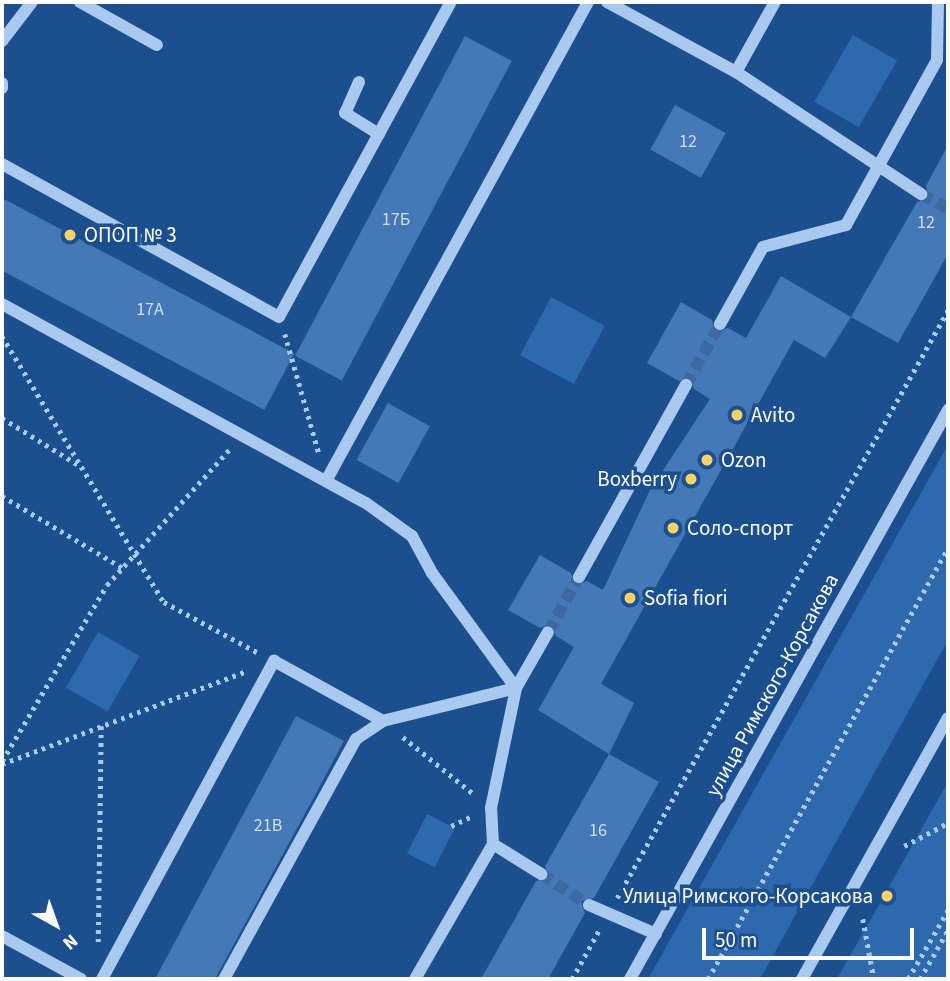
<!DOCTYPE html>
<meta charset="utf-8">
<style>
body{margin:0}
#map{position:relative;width:950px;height:981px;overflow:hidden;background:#1b4f8f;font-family:"Source Sans 3",sans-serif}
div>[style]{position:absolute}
.green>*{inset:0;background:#2e69ad;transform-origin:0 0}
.building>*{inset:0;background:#4478b7;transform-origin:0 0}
.minor-tunnel>*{height:12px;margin-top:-6px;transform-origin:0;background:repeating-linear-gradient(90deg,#3d69a0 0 12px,transparent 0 18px)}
.path>*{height:4.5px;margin-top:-2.25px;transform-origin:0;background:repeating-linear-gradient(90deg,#a9c9ee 0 3.5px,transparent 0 8.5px)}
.minor>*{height:12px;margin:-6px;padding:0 6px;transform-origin:6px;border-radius:6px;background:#a9c9ee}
.dots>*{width:19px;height:19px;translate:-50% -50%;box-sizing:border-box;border:4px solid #1b4f8f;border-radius:50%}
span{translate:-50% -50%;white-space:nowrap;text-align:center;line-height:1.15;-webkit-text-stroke:7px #1b4f8f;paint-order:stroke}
.number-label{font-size:18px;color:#d0dded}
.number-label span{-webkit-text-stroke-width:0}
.poi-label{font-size:21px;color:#fff}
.left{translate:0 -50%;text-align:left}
.right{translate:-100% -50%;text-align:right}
.street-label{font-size:21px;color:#fff}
.frame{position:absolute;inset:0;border:4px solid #fff;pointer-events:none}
.north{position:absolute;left:21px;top:890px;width:70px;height:70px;-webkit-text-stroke:5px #1b4f8f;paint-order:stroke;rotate:140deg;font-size:19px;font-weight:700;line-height:28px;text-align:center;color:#fff}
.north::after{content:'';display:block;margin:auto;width:24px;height:32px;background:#fff;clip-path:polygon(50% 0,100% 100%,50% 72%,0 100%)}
.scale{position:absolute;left:702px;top:928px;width:212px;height:32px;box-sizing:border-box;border:4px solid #fff;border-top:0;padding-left:9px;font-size:21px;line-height:24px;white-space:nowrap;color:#fff;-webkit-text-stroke:5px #1b4f8f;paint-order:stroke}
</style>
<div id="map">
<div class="green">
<i style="left:853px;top:35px;width:51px;height:77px;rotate:30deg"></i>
<i style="left:551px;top:297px;width:61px;height:66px;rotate:28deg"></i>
<i style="clip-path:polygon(948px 445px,948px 640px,760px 979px,648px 979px)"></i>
<i style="left:98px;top:632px;width:48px;height:64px;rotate:30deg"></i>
<i style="clip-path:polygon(948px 782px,948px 979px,837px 979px)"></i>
<i style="left:427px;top:814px;width:31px;height:44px;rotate:27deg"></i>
</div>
<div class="building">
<i style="left:465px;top:36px;width:53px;height:362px;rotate:28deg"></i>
<i style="left:675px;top:105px;width:58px;height:51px;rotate:29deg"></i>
<i style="clip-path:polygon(948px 145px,948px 254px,898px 343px,851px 317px,917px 202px,929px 198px,926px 186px)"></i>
<i style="left:2px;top:198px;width:331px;height:64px;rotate:28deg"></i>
<i style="clip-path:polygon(781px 276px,851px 317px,825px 358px,794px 340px,601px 684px,634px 703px,609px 754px,538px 710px,574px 647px,556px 636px,552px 624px,540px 628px,508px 610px,540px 555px,571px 573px,575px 585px,587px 581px,603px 590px,650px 490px,710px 399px,694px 389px,691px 378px,679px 381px,647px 363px,681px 302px,712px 320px,716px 332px,728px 328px,746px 338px)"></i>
<i style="left:388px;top:403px;width:48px;height:65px;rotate:29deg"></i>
<i style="clip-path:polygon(296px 716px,344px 741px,314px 797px,215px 979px,155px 979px)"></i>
<i style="clip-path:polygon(609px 754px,659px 782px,594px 898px,581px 901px,585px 913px,548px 979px,481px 979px,536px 881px,549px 878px,545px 866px)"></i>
</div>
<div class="minor-tunnel">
<i style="left:921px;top:194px;width:31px;rotate:29deg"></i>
<i style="left:686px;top:385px;width:70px;rotate:-60.9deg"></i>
<i style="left:548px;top:632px;width:63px;rotate:-60.6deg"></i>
<i style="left:541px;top:874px;width:57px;rotate:32.9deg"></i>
</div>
<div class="path">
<i style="left:285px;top:334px;width:124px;rotate:74.1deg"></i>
<i style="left:2px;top:336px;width:311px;rotate:58.7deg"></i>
<i style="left:164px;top:602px;width:106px;rotate:28.3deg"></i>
<i style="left:2px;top:418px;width:92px;rotate:31.6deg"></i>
<i style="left:2px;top:496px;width:141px;rotate:30.8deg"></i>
<i style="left:403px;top:737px;width:92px;rotate:38.9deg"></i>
<i style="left:2px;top:761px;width:205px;rotate:-59.2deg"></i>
<i style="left:107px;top:585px;width:183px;rotate:-47.9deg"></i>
<i style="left:2px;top:764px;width:262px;rotate:-20.8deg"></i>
<i style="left:451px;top:826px;width:23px;rotate:-25deg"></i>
<i style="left:904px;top:846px;width:50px;rotate:-27.6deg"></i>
<i style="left:617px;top:898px;width:675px;rotate:-60.62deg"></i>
<i style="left:863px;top:919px;width:61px;rotate:79.6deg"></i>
<i style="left:98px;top:942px;width:216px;rotate:-89.2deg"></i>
<i style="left:572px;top:979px;width:56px;rotate:-61.1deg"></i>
<i style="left:708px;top:979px;width:494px;rotate:-60.9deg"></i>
<i style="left:908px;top:979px;width:80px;rotate:-59.9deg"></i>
<i style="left:920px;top:979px;width:56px;rotate:-60.3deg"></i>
</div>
<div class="minor">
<i style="left:80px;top:2px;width:88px;rotate:29.2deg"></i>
<i style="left:607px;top:2px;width:147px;rotate:28.5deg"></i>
<i style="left:736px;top:72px;width:222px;rotate:33.4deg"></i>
<i style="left:2px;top:41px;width:49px;rotate:-52.4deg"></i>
<i style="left:736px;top:72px;width:80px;rotate:-60.9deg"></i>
<i style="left:359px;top:82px;width:34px;rotate:114deg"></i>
<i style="left:345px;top:113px;width:40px;rotate:32deg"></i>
<i style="left:2px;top:83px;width:5px;rotate:90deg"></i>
<i style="left:2px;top:164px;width:316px;rotate:28.9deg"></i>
<i style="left:279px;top:317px;width:359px;rotate:-61.4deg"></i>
<i style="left:2px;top:304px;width:415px;rotate:28.7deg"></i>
<i style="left:366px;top:503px;width:57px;rotate:35.7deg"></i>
<i style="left:412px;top:536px;width:42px;rotate:61.6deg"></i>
<i style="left:432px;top:573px;width:142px;rotate:53.9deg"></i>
<i style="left:516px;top:688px;width:137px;rotate:166.1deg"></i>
<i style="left:383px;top:721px;width:32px;rotate:146deg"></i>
<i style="left:356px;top:739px;width:274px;rotate:118.8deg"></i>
<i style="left:720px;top:324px;width:88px;rotate:-60.8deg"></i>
<i style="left:763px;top:247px;width:86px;rotate:-14.8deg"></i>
<i style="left:846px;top:225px;width:188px;rotate:-61.1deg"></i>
<i style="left:937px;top:60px;width:58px;rotate:-89deg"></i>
<i style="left:326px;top:481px;width:546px;rotate:-61.32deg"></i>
<i style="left:579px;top:577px;width:220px;rotate:-60.9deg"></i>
<i style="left:493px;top:844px;width:57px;rotate:32deg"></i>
<i style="left:589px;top:905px;width:73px;rotate:23.4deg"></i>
<i style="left:2px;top:936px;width:90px;rotate:28.6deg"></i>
<i style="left:102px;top:979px;width:362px;rotate:-61.6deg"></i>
<i style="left:274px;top:661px;width:124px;rotate:28.8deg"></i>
<i style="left:415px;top:979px;width:156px;rotate:-60deg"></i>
<i style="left:493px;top:844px;width:36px;rotate:-93deg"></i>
<i style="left:491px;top:808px;width:123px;rotate:-78.2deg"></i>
<i style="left:516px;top:688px;width:64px;rotate:-60.3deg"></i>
<i style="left:630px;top:979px;width:652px;rotate:-60.8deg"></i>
<i style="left:802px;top:979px;width:299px;rotate:-60.8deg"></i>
</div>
<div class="dots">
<i style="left:70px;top:235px;background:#ffd166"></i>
<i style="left:737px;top:415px;background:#ffd166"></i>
<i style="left:707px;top:460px;background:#ffd166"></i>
<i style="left:691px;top:479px;background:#ffd166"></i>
<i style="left:673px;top:528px;background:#ffd166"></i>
<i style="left:630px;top:598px;background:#ffd166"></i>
<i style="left:887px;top:896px;background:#ffd166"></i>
</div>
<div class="number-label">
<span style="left:688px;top:142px">12</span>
<span style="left:396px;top:220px">17Б</span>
<span style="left:926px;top:223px">12</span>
<span style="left:150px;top:310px">17А</span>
<span style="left:268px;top:826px">21В</span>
<span style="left:598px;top:831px">16</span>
</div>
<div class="poi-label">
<span class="left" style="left:84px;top:235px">ОПОП № 3</span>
<span class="left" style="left:751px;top:415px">Avito</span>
<span class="left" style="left:721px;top:460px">Ozon</span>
<span class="right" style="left:677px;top:479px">Boxberry</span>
<span class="left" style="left:687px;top:528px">Соло-спорт</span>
<span class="left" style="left:644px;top:598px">Sofia fiori</span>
<span class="right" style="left:873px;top:896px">Улица Римского-Корсакова</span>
</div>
<div class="street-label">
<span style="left:772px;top:685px;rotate:-61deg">улица Римского-Корсакова</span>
</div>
<div class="frame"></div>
<div class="north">N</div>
<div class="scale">50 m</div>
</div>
